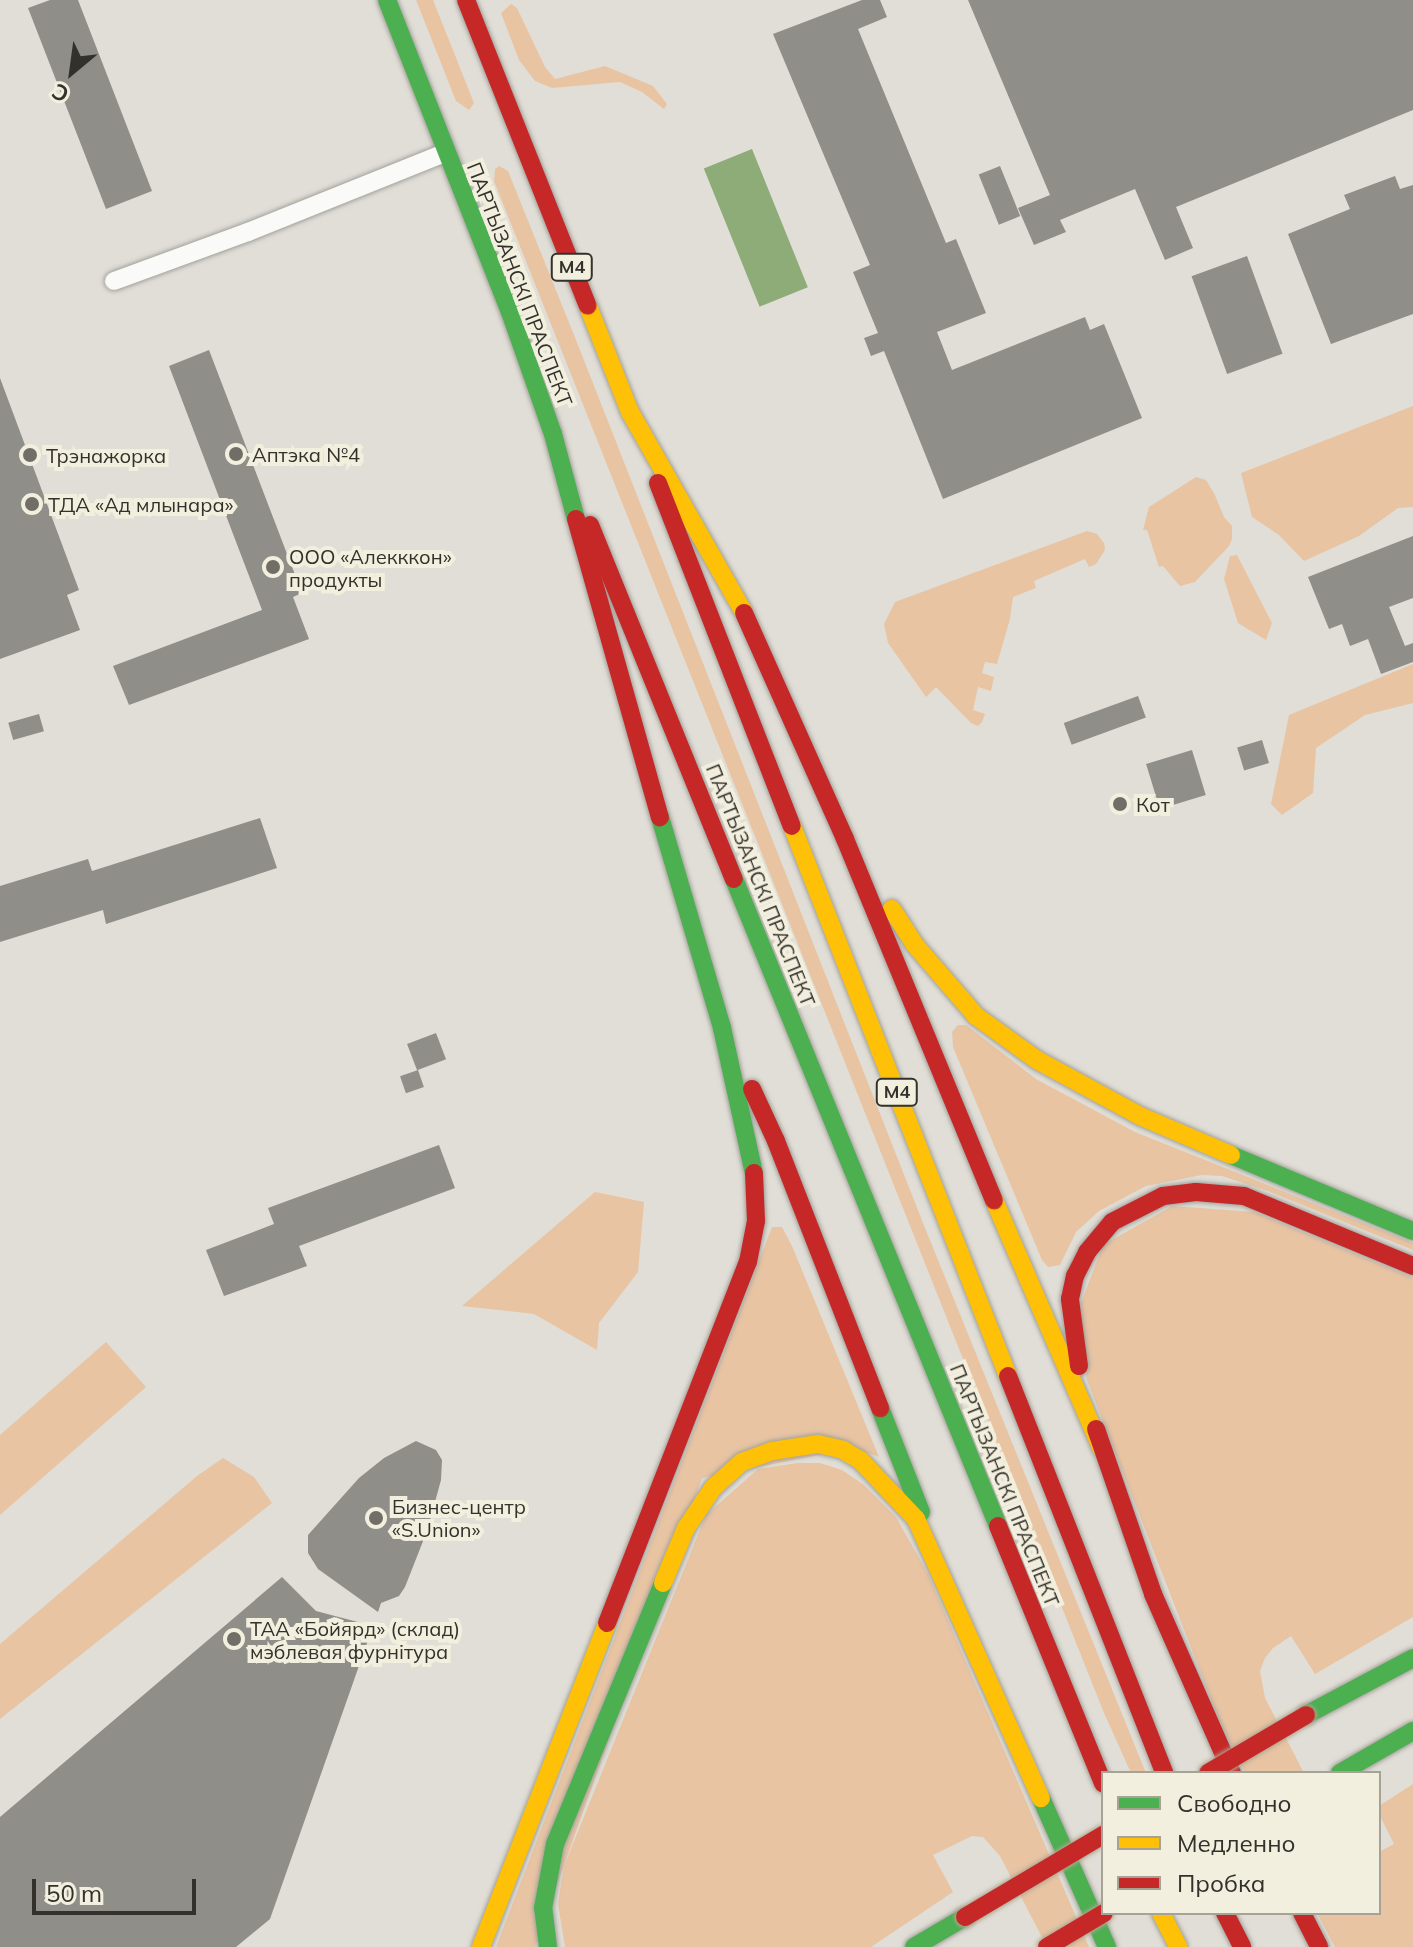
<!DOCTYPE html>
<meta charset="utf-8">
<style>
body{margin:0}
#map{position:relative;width:1413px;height:1947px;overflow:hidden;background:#e0ded6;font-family:Mulish,sans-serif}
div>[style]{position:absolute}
.green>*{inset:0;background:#e8c4a3}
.water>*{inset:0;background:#8dac78;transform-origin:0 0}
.building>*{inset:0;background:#8f8e88;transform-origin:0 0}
.roads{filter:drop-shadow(0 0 2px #a2a19b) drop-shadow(0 0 2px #a2a19b)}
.street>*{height:18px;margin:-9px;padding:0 9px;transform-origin:9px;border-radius:9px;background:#fafaf9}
.fast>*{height:18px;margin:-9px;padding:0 9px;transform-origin:9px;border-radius:9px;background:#4caf50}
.slow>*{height:18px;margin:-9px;padding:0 9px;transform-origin:9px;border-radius:9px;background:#ffc107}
.jam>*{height:18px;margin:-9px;padding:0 9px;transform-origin:9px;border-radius:9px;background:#c62828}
.bridges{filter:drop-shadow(0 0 2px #b0a692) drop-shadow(0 0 2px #b0a692)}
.jam-bridge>*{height:18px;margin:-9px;padding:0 9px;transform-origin:9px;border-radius:9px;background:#c62828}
.dots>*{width:22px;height:22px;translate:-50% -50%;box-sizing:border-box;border:4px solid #f2efde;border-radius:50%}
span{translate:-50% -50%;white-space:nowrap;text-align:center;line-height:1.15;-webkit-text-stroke:8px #f2efde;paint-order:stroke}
.shield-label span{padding:2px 6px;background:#f2efde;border:2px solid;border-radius:6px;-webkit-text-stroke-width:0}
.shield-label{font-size:18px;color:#33312b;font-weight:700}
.street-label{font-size:20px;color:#33312b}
.poi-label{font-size:20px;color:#33312b}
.left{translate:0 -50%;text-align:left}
.legend{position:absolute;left:1101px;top:1771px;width:280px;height:144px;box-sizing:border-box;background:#f2efde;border:2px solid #a6a396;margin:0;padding:10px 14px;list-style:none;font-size:24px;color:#33312b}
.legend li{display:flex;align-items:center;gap:16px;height:40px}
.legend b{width:40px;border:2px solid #a6a396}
.north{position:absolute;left:32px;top:32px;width:80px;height:80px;-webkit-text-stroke:6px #f2efde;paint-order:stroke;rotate:209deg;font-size:22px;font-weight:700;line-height:32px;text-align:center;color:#33312b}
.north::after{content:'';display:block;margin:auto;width:28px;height:36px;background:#33312b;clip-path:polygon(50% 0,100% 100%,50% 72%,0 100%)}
.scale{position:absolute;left:32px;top:1879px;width:164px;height:36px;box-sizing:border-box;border:4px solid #33312b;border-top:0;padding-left:10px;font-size:24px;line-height:28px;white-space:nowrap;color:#33312b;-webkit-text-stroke:6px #f2efde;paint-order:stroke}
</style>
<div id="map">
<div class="green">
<i style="clip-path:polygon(416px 0,433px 0,474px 103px,469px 110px,456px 101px)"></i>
<i style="clip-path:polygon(511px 4px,517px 8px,545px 67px,555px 79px,605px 66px,653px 86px,667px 104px,664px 109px,642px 92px,620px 82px,552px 88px,535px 81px,519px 60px,501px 13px)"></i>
<i style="clip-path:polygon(499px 166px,508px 171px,576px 340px,923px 1223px,1146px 1773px,1131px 1773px,1104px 1713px,494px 181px,495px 169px)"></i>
<i style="clip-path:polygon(1413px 406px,1413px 507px,1398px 508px,1359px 536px,1304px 561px,1279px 535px,1252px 517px,1241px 473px)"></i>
<i style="clip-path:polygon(1196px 477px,1206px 480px,1214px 493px,1224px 517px,1232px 526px,1232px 539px,1229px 546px,1195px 582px,1180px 586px,1163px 566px,1159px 567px,1147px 530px,1143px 530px,1149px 507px)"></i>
<i style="clip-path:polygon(1087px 531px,1097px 534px,1104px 543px,1105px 550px,1096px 564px,1089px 567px,1085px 559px,1034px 581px,1036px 588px,1013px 597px,1010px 619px,997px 664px,985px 662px,982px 673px,994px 677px,991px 691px,978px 687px,973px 710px,985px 714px,982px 722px,978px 726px,971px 723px,936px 687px,926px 697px,888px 643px,884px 624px,895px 602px)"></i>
<i style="clip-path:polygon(1237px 555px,1272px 623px,1266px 640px,1238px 623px,1224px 579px,1230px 556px)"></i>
<i style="clip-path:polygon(1413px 664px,1413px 703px,1365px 715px,1316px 748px,1313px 793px,1282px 815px,1271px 804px,1289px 715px)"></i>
<i style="clip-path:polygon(958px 1025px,966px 1025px,1036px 1079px,1135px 1132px,1413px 1243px,1413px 1250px,1268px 1191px,1222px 1176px,1202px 1175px,1146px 1186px,1099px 1211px,1076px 1232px,1060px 1265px,1048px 1267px,1042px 1260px,953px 1047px,952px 1032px)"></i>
<i style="clip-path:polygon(595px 1192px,644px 1202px,638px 1272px,599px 1323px,597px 1350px,534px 1314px,462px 1306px)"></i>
<i style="clip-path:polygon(1172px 1206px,1254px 1212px,1413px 1278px,1413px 1617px,1315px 1674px,1291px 1636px,1273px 1648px,1265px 1658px,1260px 1671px,1265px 1698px,1304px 1773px,1246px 1773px,1220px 1722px,1087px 1380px,1078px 1311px,1103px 1245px)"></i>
<i style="clip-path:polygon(772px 1227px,782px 1227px,792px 1246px,879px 1457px,854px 1448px,702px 1478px,535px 1947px,496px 1947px)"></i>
<i style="clip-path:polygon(106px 1342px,146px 1387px,0 1515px,0 1435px)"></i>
<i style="clip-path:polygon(223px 1458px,254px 1477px,272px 1503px,0 1719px,0 1644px,197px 1476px)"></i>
<i style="clip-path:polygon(798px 1463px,820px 1463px,842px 1470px,864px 1485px,896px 1517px,928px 1574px,1089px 1947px,1047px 1947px,1000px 1856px,983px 1837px,972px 1836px,933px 1855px,953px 1892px,871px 1947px,565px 1947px,558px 1904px,564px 1866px,706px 1515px,758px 1469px)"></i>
<i style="clip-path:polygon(1413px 1784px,1413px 1947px,1335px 1947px,1317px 1913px,1379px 1913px,1379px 1852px,1394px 1844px,1379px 1814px,1379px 1806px)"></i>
</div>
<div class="water">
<i style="left:752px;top:149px;width:149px;height:52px;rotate:68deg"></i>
</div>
<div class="building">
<i style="clip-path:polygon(50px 0,78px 0,152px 191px,106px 209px,28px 8px)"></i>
<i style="clip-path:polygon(862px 0,880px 0,887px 17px,858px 29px,946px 243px,956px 239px,986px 313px,937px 332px,952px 370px,1085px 317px,1090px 330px,1104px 324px,1142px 418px,943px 499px,884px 351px,871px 356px,864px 338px,878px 333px,853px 272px,870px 265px,773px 34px)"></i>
<i style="clip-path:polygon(968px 0,1413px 0,1413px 110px,1176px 207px,1193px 248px,1165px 260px,1135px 189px,1060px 220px,1066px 232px,1034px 245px,1018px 208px,1050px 195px)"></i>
<i style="left:1000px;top:166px;width:54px;height:23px;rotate:68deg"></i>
<i style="clip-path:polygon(1395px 176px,1400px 189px,1413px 185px,1413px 314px,1331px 344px,1288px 234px,1350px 209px,1344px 195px)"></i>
<i style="left:1247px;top:256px;width:104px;height:59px;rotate:70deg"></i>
<i style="clip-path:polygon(209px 350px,302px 593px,293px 597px,309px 639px,129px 705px,113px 666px,262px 610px,169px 366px)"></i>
<i style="clip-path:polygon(0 378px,79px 590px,67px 595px,80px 630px,0 659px)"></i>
<i style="clip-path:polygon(1413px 536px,1413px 598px,1389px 607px,1405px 646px,1413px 643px,1413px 662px,1381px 674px,1368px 639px,1350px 646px,1342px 624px,1329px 629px,1308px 577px)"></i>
<i style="left:1138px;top:696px;width:23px;height:79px;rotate:70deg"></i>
<i style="left:39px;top:714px;width:18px;height:32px;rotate:74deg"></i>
<i style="left:1262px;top:740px;width:24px;height:26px;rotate:73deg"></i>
<i style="left:1192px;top:750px;width:47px;height:48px;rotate:73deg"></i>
<i style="clip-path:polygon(260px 818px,277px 868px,106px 924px,103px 910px,0 942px,0 886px,88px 859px,92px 871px)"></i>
<i style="left:436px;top:1033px;width:28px;height:31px;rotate:69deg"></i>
<i style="left:418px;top:1070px;width:18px;height:19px;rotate:71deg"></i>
<i style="clip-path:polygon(439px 1145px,455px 1188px,299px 1246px,307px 1266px,224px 1296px,206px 1250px,274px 1224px,268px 1208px)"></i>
<i style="clip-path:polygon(416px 1441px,436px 1450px,442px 1460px,441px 1480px,427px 1531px,405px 1587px,399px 1596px,381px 1603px,378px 1612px,318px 1569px,308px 1553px,308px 1535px,359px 1478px,384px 1458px)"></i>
<i style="clip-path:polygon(282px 1577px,316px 1611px,373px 1626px,270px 1919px,236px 1947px,0 1947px,0 1817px)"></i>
</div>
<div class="roads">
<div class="street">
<i style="left:114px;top:281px;width:143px;rotate:-20.1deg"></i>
<i style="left:248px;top:232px;width:214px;rotate:-21.9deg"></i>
</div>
<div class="fast">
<i style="left:387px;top:0;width:335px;rotate:68.5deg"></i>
<i style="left:510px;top:312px;width:129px;rotate:70.6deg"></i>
<i style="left:553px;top:434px;width:88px;rotate:74.9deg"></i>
<i style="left:660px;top:817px;width:220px;rotate:73.6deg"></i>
<i style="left:722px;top:1028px;width:148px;rotate:77.6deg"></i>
<i style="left:734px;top:879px;width:699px;rotate:67.8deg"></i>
<i style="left:1231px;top:1155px;width:197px;rotate:22.7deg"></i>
<i style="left:880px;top:1408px;width:112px;rotate:68.5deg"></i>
<i style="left:1306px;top:1715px;width:121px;rotate:-28deg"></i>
<i style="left:1340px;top:1773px;width:84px;rotate:-29.9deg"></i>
<i style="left:1041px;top:1798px;width:163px;rotate:66.1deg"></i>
<i style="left:548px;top:1947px;width:39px;rotate:-97deg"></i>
<i style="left:543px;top:1908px;width:65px;rotate:-79.4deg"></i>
<i style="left:555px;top:1844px;width:282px;rotate:-67.5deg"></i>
<i style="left:914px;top:1947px;width:59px;rotate:-30.5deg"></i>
</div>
<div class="slow">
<i style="left:588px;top:306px;width:114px;rotate:68.4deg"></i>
<i style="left:630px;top:412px;width:231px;rotate:60.4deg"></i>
<i style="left:792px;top:826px;width:591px;rotate:68.56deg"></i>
<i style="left:892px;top:909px;width:43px;rotate:57.4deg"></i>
<i style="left:915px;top:945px;width:94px;rotate:49.3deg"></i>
<i style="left:976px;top:1016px;width:75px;rotate:35.8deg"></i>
<i style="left:1037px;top:1060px;width:117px;rotate:28.5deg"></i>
<i style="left:1140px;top:1116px;width:99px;rotate:23.2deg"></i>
<i style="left:994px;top:1200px;width:271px;rotate:66.6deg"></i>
<i style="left:663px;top:1583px;width:60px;rotate:-67.3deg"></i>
<i style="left:686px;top:1528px;width:48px;rotate:-56deg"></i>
<i style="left:713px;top:1488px;width:39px;rotate:-42deg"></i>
<i style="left:742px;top:1462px;width:32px;rotate:-20deg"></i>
<i style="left:772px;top:1451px;width:47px;rotate:-8.7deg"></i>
<i style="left:818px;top:1444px;width:26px;rotate:13deg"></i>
<i style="left:843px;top:1450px;width:21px;rotate:31deg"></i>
<i style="left:861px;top:1461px;width:80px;rotate:46.5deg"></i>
<i style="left:916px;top:1519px;width:306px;rotate:65.9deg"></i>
<i style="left:1161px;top:1913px;width:38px;rotate:63deg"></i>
<i style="left:481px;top:1947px;width:348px;rotate:-68.7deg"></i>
</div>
<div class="jam">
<i style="left:466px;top:0;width:329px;rotate:68.3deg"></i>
<i style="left:658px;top:483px;width:368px;rotate:68.7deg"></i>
<i style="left:576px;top:519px;width:310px;rotate:74.3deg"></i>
<i style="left:590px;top:525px;width:382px;rotate:67.9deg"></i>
<i style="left:744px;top:613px;width:248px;rotate:65.9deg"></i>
<i style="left:845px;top:839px;width:391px;rotate:67.6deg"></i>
<i style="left:752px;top:1089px;width:57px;rotate:65.2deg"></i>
<i style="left:776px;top:1141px;width:287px;rotate:68.7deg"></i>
<i style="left:1079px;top:1366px;width:68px;rotate:-97.7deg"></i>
<i style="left:1070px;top:1299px;width:24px;rotate:-78deg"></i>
<i style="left:1075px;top:1276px;width:27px;rotate:-63deg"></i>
<i style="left:1087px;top:1252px;width:39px;rotate:-50deg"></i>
<i style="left:1112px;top:1222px;width:57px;rotate:-27deg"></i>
<i style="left:1163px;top:1196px;width:33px;rotate:-7deg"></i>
<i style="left:1196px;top:1192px;width:48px;rotate:4.8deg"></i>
<i style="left:1244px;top:1196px;width:183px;rotate:22.5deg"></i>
<i style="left:1008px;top:1376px;width:427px;rotate:68.5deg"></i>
<i style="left:1096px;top:1429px;width:175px;rotate:70.9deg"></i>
<i style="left:1153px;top:1594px;width:196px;rotate:66.2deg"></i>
<i style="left:998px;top:1526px;width:278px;rotate:67.8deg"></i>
<i style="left:607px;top:1623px;width:388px;rotate:-68.7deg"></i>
<i style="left:748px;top:1262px;width:42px;rotate:-79deg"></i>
<i style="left:756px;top:1221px;width:48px;rotate:-92.4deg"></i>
<i style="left:1225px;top:1913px;width:38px;rotate:63deg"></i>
<i style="left:1302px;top:1913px;width:38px;rotate:63deg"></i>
</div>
</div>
<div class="bridges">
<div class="jam-bridge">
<i style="left:1208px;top:1773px;width:114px;rotate:-30.6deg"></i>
<i style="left:965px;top:1917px;width:161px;rotate:-30.7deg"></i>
<i style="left:1047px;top:1947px;width:66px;rotate:-30.8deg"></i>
</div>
</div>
<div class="dots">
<i style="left:236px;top:454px;background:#706e67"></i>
<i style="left:30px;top:455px;background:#706e67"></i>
<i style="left:32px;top:504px;background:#706e67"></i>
<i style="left:273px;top:567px;background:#706e67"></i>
<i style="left:1120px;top:804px;background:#706e67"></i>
<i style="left:376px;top:1518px;background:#706e67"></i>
<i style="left:234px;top:1639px;background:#706e67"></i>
</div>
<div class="shield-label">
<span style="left:572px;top:267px">М4</span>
<span style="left:897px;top:1092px">М4</span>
</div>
<div class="street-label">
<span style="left:520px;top:284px;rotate:69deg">ПАРТЫЗАНСКІ ПРАСПЕКТ</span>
<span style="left:761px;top:885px;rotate:68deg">ПАРТЫЗАНСКІ ПРАСПЕКТ</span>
<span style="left:1005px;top:1485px;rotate:68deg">ПАРТЫЗАНСКІ ПРАСПЕКТ</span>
</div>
<div class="poi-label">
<span class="left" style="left:252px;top:454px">Аптэка №4</span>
<span class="left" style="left:46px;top:455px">Трэнажорка</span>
<span class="left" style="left:48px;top:504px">ТДА «Ад млынара»</span>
<span class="left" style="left:289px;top:568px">ООО «Алекккон»<br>продукты</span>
<span class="left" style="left:1136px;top:804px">Кот</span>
<span class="left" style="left:392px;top:1518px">Бизнес-центр<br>«S.Union»</span>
<span class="left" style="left:250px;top:1640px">ТАА «Бойярд» (склад)<br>мэблевая фурнітура</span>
</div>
<ul class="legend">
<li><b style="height:10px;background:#4caf50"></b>Свободно</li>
<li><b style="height:10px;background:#ffc107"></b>Медленно</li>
<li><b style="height:10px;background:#c62828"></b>Пробка</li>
</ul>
<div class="north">С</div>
<div class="scale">50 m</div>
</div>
